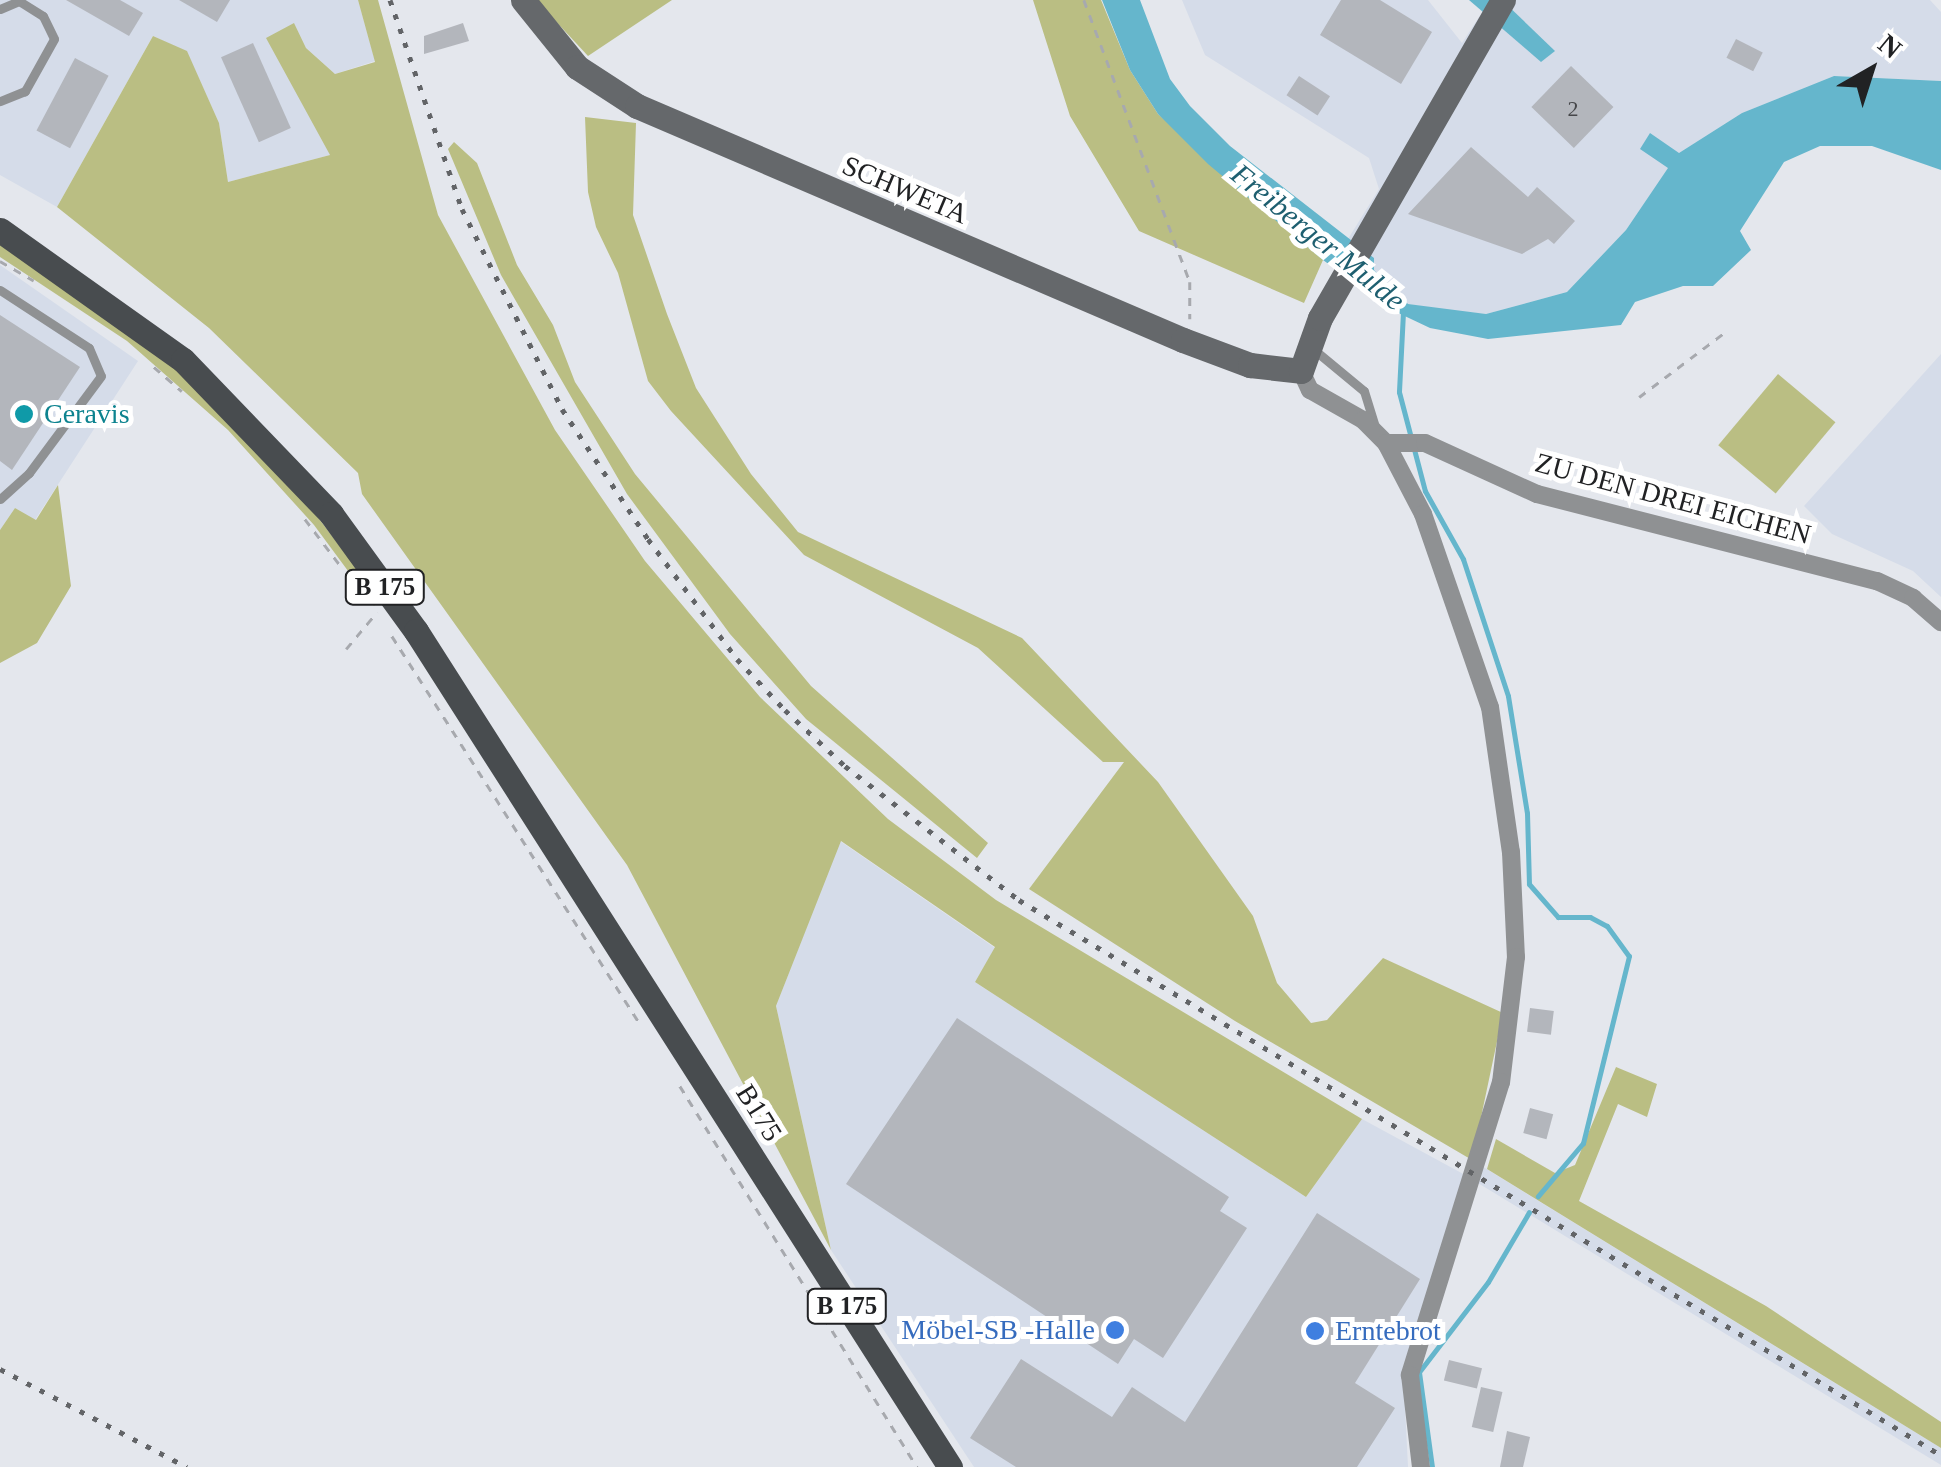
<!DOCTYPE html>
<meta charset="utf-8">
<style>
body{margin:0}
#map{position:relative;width:1941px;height:1467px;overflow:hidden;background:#e4e7ed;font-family:Georgia,serif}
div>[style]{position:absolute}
.built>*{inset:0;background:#d5dce9}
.green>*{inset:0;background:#babe83;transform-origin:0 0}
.water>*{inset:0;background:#65b6cc}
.stream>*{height:5px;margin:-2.5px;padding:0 2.5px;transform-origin:2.5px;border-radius:2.5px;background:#65b6cc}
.building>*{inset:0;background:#b3b6bc;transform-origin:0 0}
.path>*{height:2.5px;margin-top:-1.25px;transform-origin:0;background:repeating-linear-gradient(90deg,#a7a9ae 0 8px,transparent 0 16px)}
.lane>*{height:9px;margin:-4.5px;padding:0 4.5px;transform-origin:4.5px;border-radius:4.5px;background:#8f9193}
.street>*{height:18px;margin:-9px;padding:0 9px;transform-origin:9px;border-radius:9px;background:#8f9193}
.secondary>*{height:25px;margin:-12.5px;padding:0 12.5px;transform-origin:12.5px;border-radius:12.5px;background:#65686b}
.primary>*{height:25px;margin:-12.5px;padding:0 12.5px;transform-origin:12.5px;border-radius:12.5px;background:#484c4f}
.rail>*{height:5px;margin-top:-2.5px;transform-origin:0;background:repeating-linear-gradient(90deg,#626467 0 5px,transparent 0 15px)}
.dots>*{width:28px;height:28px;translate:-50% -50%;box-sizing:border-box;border:5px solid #fff;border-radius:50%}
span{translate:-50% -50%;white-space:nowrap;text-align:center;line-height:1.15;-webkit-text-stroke:10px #fff;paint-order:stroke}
.number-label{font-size:22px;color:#46474a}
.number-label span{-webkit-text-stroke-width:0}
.shield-label span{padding:2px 8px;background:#fff;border:2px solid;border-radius:8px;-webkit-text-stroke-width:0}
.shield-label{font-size:25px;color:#212224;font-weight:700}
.street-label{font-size:28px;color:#212224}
.culture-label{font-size:28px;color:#0d838f}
.left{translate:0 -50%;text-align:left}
.shop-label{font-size:28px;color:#366cbe}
.right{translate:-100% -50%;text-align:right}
.water-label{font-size:30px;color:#1e5f70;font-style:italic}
.north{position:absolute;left:1821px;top:20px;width:100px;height:100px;-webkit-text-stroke:8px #fff;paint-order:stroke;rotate:39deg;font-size:28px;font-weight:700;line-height:40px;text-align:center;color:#212224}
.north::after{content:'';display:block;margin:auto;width:35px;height:45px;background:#212224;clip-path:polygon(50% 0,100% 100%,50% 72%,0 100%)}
</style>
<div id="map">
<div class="built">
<i style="clip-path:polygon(0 0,358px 0,375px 61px,335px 74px,306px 48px,294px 24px,306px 101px,330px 155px,228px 182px,219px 123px,187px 52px,153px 36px,57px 207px,0 175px)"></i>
<i style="clip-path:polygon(1182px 0,1428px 0,1462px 43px,1490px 0,1930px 0,1941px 12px,1941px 81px,1834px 76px,1742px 113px,1679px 153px,1626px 230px,1567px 292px,1486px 314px,1447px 310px,1407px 304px,1374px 270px,1373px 257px,1348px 239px,1379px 189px,1369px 158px,1205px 55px)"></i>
<i style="clip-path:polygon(0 265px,138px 361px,35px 520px,15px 508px,0 530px)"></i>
<i style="clip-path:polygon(1941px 354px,1941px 597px,1913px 571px,1832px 534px,1804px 506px)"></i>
<i style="clip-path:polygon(840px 841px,995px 948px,975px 982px,1306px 1197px,1362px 1119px,1467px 1176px,1472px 1160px,1941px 1448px,1941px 1465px,1468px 1177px,1403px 1367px,1408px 1467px,974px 1467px,831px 1250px,776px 1006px)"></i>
</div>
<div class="green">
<i style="clip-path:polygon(358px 0,378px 0,438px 215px,555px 430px,645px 561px,760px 697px,888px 819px,996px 900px,1362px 1119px,1306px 1197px,975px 982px,995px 947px,841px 841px,776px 1006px,831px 1250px,627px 865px,362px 494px,358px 473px,209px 328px,57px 207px,153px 36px,187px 51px,219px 123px,228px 182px,330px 155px,266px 38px,294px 23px,306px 48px,335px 74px,375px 62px)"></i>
<i style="clip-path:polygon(536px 0,672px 0,588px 56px)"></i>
<i style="clip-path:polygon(1033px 0,1101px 0,1130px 70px,1158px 114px,1323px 260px,1304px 303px,1139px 231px,1070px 116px)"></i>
<i style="clip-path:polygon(585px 117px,636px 123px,633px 215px,667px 314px,696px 388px,751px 474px,798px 532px,1022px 638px,1158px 782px,1253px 916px,1277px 983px,1311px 1023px,1327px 1020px,1383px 958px,1503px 1013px,1472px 1160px,1235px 1021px,1029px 889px,1124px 762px,1103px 762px,978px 648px,804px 555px,671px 411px,648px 381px,618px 273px,596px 227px,588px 192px)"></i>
<i style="clip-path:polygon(454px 142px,477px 163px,517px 265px,553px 325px,575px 382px,635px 474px,811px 686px,988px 843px,977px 858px,806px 719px,730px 634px,627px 494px,501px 275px,448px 149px)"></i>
<i style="clip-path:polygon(0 241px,129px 330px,195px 386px,304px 499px,379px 598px,374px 606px,314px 525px,228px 430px,127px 341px,0 257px)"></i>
<i style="left:1778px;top:374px;width:75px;height:93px;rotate:40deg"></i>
<i style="clip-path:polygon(58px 485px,71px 586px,37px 643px,0 663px,0 530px,15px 508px,36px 520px)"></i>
<i style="clip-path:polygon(1616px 1067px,1657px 1084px,1647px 1117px,1618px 1104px,1579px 1201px,1766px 1306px,1941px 1422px,1941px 1448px,1487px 1169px,1496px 1139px,1555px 1173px,1575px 1165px)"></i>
</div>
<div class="water">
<i style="clip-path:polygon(1102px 0,1140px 0,1170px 79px,1190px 106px,1230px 146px,1374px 258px,1374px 270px,1408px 304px,1486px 314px,1567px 292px,1626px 230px,1668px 168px,1640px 149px,1650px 133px,1679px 153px,1742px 113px,1834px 76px,1941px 81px,1941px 170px,1872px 146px,1820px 146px,1784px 162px,1740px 231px,1751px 250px,1713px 286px,1683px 286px,1635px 302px,1621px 325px,1488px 339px,1430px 328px,1392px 310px,1323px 260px,1208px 164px,1158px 114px,1130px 70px)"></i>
<i style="clip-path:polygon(1469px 0,1502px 0,1555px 51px,1541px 62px)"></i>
</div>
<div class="stream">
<i style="left:1403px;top:312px;width:80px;rotate:92.9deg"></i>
<i style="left:1399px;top:392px;width:102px;rotate:75.3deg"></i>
<i style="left:1425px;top:491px;width:78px;rotate:60.8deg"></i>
<i style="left:1463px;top:559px;width:144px;rotate:71.8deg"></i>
<i style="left:1508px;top:696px;width:119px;rotate:80.8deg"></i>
<i style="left:1527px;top:813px;width:71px;rotate:88.4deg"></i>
<i style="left:1529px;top:884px;width:44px;rotate:48.7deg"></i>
<i style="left:1558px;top:917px;width:32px"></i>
<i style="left:1590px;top:917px;width:19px;rotate:28deg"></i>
<i style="left:1607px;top:926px;width:37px;rotate:54deg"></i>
<i style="left:1629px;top:956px;width:193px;rotate:103.8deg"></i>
<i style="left:1583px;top:1143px;width:70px;rotate:130.3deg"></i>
<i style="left:1432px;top:1467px;width:96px;rotate:-97.8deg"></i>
<i style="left:1419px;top:1372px;width:113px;rotate:-52.5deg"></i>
<i style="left:1488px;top:1282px;width:81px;rotate:-59.6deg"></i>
</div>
<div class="building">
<i style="clip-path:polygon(66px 0,120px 0,143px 13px,129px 36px)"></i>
<i style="clip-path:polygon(179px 0,230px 0,217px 22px)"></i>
<i style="clip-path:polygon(1341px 0,1380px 0,1432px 32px,1401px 84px,1320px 35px)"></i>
<i style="clip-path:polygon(463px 23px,469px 41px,424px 54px,424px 36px)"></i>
<i style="left:1736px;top:39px;width:30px;height:21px;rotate:27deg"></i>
<i style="left:253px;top:43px;width:93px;height:35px;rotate:66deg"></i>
<i style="left:75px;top:58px;width:38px;height:82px;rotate:28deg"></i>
<i style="left:1571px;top:66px;width:59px;height:57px;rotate:44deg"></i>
<i style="left:1299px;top:76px;width:37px;height:23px;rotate:33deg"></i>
<i style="clip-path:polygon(1471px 147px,1528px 197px,1537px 187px,1575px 221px,1554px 244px,1548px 239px,1522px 254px,1408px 214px)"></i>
<i style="clip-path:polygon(0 315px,80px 367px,12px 470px,0 461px)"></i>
<i style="left:1530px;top:1008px;width:24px;height:24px;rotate:7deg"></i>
<i style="clip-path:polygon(957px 1018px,1229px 1197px,1220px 1211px,1247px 1228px,1163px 1358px,1134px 1339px,1118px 1364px,846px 1184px)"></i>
<i style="left:1530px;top:1108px;width:24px;height:26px;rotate:15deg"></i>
<i style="clip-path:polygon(1317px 1213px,1420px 1279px,1355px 1383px,1395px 1408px,1357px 1467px,1016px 1467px,970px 1438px,1021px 1359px,1112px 1417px,1132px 1387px,1185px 1422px)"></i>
<i style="left:1449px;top:1360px;width:34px;height:21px;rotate:14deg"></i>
<i style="left:1481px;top:1387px;width:22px;height:41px;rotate:13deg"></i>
<i style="clip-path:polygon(1507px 1431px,1530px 1437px,1523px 1467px,1500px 1467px)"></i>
</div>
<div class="path">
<i style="left:1084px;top:0;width:301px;rotate:69.4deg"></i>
<i style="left:1190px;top:282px;width:37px;rotate:90deg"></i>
<i style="left:0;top:261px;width:39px;rotate:30deg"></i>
<i style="left:154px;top:367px;width:37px;rotate:41deg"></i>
<i style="left:1639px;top:397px;width:106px;rotate:-37deg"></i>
<i style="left:305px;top:519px;width:58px;rotate:52.7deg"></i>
<i style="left:392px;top:636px;width:462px;rotate:57.4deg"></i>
<i style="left:346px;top:649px;width:48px;rotate:-50deg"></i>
<i style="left:680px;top:1086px;width:449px;rotate:58.1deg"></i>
</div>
<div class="lane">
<i style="left:0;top:9px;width:21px;rotate:-23deg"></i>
<i style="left:19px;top:1px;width:28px;rotate:32deg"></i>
<i style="left:43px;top:16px;width:25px;rotate:64deg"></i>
<i style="left:54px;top:39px;width:60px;rotate:119.1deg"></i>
<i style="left:25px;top:91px;width:27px;rotate:158deg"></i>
<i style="left:0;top:290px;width:106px;rotate:33.1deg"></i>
<i style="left:89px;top:348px;width:30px;rotate:67deg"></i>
<i style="left:101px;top:376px;width:121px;rotate:126.6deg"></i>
<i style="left:29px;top:473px;width:39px;rotate:138deg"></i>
<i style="left:1312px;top:348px;width:67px;rotate:39.6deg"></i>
<i style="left:1364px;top:391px;width:41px;rotate:72.9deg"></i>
</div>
<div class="street">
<i style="left:1301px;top:371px;width:21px;rotate:65deg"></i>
<i style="left:1310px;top:390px;width:61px;rotate:29.5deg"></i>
<i style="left:1363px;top:420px;width:33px;rotate:45deg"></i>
<i style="left:1386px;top:443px;width:80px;rotate:62.5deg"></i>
<i style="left:1423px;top:514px;width:204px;rotate:70.9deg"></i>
<i style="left:1490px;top:707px;width:147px;rotate:81.8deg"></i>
<i style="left:1511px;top:852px;width:105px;rotate:87.3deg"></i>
<i style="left:1516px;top:957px;width:126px;rotate:96.8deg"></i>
<i style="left:1501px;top:1082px;width:307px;rotate:107.3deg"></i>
<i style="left:1410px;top:1375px;width:93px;rotate:83.2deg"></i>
<i style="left:1386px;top:443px;width:39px"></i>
<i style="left:1425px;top:443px;width:123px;rotate:24.5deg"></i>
<i style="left:1537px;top:494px;width:351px;rotate:14.4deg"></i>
<i style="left:1877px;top:581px;width:40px;rotate:25deg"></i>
<i style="left:1913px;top:598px;width:37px;rotate:41deg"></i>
</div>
<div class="secondary">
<i style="left:523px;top:0;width:86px;rotate:51.1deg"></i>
<i style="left:577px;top:67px;width:72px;rotate:33deg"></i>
<i style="left:637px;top:106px;width:594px;rotate:23.2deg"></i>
<i style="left:1183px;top:340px;width:72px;rotate:20.5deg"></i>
<i style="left:1250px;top:365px;width:51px;rotate:6.7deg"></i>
<i style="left:1301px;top:371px;width:56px;rotate:-70.3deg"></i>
<i style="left:1320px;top:318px;width:367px;rotate:-60.1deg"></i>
</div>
<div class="primary">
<i style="left:0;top:230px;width:224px;rotate:35.4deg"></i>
<i style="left:183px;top:360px;width:214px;rotate:46.1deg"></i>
<i style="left:331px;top:514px;width:145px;rotate:54deg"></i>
<i style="left:416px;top:631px;width:992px;rotate:57.43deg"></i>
</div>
<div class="rail">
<i style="left:390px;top:0;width:221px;rotate:71deg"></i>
<i style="left:462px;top:209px;width:224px;rotate:63.4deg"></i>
<i style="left:562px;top:409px;width:156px;rotate:56.5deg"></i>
<i style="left:648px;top:539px;width:149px;rotate:53.4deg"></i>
<i style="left:737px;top:659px;width:70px;rotate:46.7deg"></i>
<i style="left:785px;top:710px;width:82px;rotate:43deg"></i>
<i style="left:845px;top:766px;width:220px;rotate:37.6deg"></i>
<i style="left:1019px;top:900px;width:1076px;rotate:31.05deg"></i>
<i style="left:0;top:1369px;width:211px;rotate:27.7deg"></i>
</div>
<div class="dots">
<i style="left:24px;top:414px;background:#0f9aa8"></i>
<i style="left:1115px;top:1330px;background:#3f7fe0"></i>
<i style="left:1315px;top:1331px;background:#3f7fe0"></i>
</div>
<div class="number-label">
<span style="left:1573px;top:109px">2</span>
</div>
<div class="shield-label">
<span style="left:385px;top:587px">B 175</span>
<span style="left:847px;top:1306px">B 175</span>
</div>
<div class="street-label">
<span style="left:905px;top:190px;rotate:23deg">SCHWETA</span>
<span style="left:1673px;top:499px;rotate:15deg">ZU DEN DREI EICHEN</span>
<span style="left:759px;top:1113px;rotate:58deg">B175</span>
</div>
<div class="culture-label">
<span class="left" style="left:44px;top:414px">Ceravis</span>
</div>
<div class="shop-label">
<span class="right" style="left:1095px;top:1330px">Möbel-SB -Halle</span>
<span class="left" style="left:1335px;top:1331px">Erntebrot</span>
</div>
<div class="water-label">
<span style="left:1318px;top:237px;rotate:39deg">Freiberger Mulde</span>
</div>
<div class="north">N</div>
</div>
